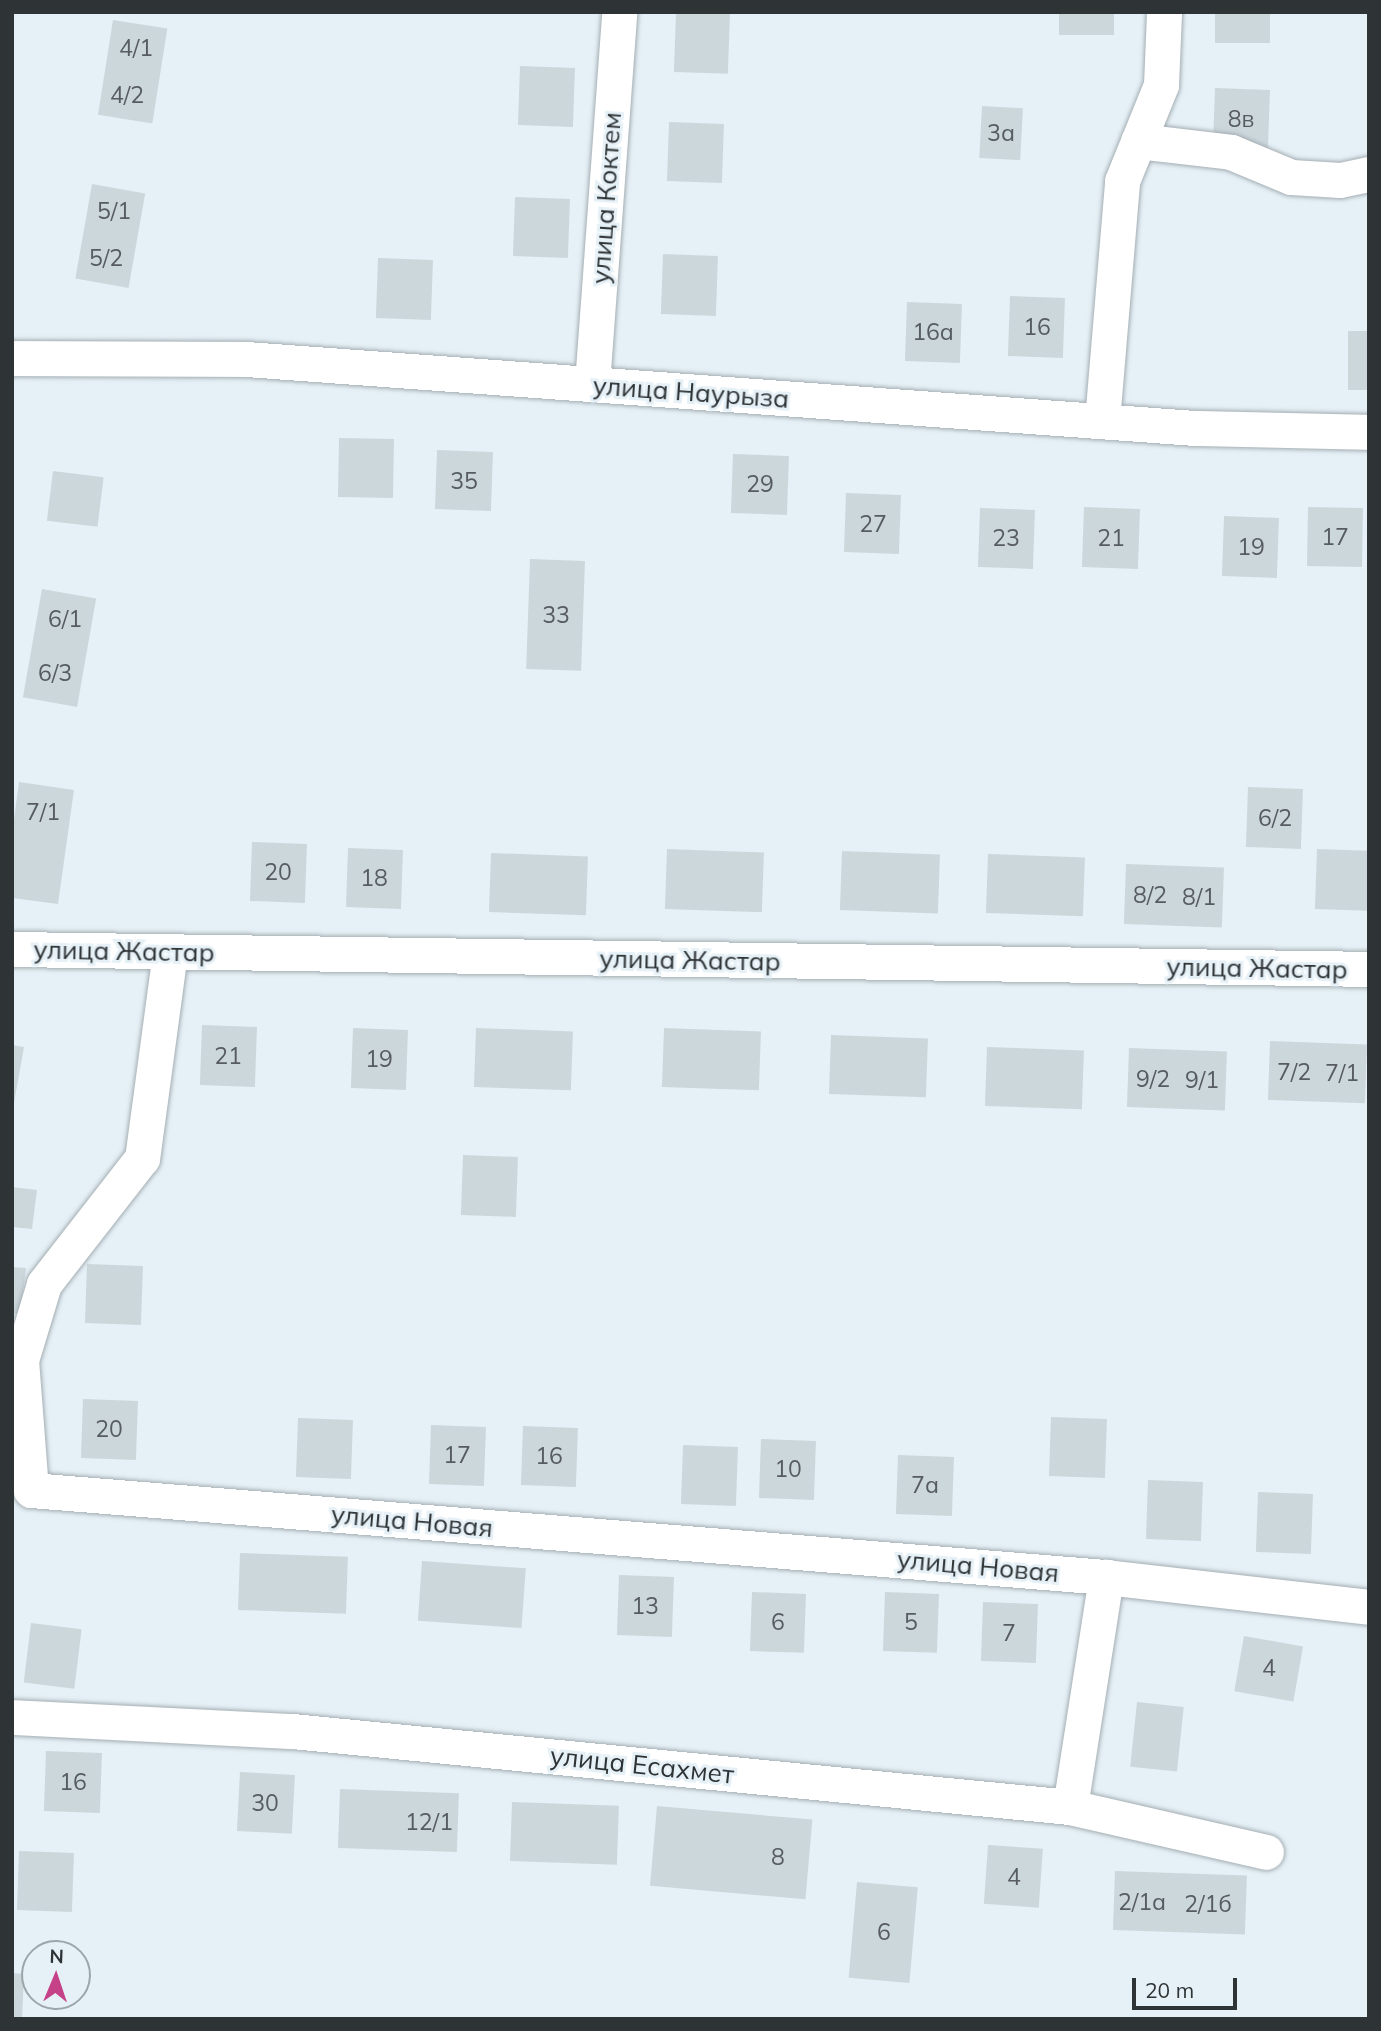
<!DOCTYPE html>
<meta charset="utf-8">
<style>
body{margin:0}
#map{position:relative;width:1381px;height:2031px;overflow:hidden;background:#e6f1f7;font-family:Mulish,sans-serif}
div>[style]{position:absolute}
.building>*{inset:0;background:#ccd7dc;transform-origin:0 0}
.roads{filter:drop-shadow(0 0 2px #a4aeb3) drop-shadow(0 0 2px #a4aeb3)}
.minor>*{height:35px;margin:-17.5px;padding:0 17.5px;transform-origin:17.5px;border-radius:17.5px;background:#fff}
span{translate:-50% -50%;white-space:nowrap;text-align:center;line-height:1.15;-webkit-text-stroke:6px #e6f1f7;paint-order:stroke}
.number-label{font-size:23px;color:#565c5f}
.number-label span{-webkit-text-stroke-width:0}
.street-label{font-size:26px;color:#2e3335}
.frame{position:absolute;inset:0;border:14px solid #2e3335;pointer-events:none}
.north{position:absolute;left:21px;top:1940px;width:70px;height:70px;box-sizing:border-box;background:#e6f1f7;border:2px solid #9ca5a9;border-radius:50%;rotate:2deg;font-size:19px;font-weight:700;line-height:28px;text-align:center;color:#2e3335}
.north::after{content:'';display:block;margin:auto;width:24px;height:32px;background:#c64288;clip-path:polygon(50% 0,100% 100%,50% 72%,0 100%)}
.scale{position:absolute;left:1132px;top:1978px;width:105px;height:32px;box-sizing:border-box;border:4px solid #2e3335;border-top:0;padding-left:9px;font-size:21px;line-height:24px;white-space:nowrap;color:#2e3335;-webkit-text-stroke:5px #e6f1f7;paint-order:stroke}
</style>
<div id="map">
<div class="building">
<i style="left:676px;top:12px;width:54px;height:60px;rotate:2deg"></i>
<i style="left:1059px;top:12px;width:55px;height:23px"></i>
<i style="left:1215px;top:12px;width:55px;height:31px"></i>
<i style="left:113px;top:20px;width:55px;height:96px;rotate:9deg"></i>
<i style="left:520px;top:66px;width:55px;height:59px;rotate:2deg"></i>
<i style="left:1215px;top:88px;width:55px;height:60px;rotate:2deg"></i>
<i style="left:982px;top:106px;width:41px;height:52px;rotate:3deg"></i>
<i style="left:669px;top:122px;width:55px;height:59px;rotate:2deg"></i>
<i style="left:92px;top:184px;width:54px;height:96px;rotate:10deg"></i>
<i style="left:515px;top:197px;width:55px;height:59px;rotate:2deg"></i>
<i style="left:663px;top:254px;width:55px;height:60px;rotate:2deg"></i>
<i style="left:378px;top:258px;width:55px;height:60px;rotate:2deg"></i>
<i style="left:1010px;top:296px;width:55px;height:60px;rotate:2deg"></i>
<i style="left:907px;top:302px;width:55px;height:59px;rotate:2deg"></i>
<i style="left:1348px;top:331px;width:21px;height:59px"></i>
<i style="left:339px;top:438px;width:55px;height:59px;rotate:1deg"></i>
<i style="left:437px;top:450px;width:56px;height:59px;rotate:2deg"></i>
<i style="left:733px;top:454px;width:56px;height:59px;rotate:2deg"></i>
<i style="left:53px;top:471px;width:51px;height:50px;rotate:7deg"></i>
<i style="left:846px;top:493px;width:55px;height:59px;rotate:2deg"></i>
<i style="left:1084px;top:507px;width:56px;height:60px;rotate:2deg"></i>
<i style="left:1308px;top:507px;width:55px;height:59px;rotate:1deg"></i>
<i style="left:980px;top:508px;width:55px;height:59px;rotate:2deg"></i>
<i style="left:1224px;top:516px;width:55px;height:60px;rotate:2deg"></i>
<i style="left:530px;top:559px;width:55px;height:110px;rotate:2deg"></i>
<i style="left:42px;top:589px;width:55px;height:110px;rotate:10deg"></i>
<i style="clip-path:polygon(19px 782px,74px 790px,58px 904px,12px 898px,12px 834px)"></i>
<i style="left:1248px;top:787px;width:55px;height:60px;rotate:2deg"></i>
<i style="left:252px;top:842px;width:55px;height:59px;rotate:2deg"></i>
<i style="left:348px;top:848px;width:55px;height:59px;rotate:2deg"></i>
<i style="left:667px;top:849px;width:97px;height:60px;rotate:2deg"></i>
<i style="left:1317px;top:849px;width:52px;height:60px;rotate:2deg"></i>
<i style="left:842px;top:851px;width:98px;height:59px;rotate:2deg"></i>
<i style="left:491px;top:853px;width:97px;height:59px;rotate:2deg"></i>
<i style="left:988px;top:854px;width:97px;height:59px;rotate:2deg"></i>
<i style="left:1126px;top:864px;width:98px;height:60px;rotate:2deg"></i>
<i style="left:202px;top:1025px;width:55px;height:60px;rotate:2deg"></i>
<i style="left:353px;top:1028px;width:55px;height:60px;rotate:2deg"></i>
<i style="left:476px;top:1028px;width:97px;height:59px;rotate:2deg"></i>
<i style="left:664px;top:1028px;width:97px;height:59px;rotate:2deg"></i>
<i style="left:831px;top:1035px;width:97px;height:59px;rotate:2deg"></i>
<i style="left:1270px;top:1041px;width:97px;height:59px;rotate:2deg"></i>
<i style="clip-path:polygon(12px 1045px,24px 1047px,14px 1103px,12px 1103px)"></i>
<i style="left:987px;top:1047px;width:97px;height:59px;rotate:2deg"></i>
<i style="left:1129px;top:1048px;width:98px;height:59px;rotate:2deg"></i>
<i style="left:463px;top:1155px;width:55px;height:60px;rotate:2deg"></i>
<i style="clip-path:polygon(12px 1187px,37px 1190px,32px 1229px,12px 1227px)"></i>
<i style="left:87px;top:1264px;width:56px;height:59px;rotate:2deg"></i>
<i style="clip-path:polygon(12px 1267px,26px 1268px,20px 1314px,12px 1313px)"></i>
<i style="left:83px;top:1399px;width:55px;height:59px;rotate:2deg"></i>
<i style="left:1051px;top:1417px;width:56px;height:59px;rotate:2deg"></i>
<i style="left:298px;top:1418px;width:55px;height:59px;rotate:2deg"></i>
<i style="left:431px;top:1425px;width:55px;height:59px;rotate:2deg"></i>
<i style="left:523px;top:1426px;width:55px;height:59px;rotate:2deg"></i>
<i style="left:761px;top:1439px;width:55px;height:59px;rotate:2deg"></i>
<i style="left:683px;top:1445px;width:55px;height:59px;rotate:2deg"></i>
<i style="left:898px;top:1455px;width:56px;height:59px;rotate:2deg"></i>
<i style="left:1148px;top:1480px;width:55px;height:59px;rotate:2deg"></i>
<i style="left:1258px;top:1492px;width:55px;height:60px;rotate:2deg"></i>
<i style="left:240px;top:1553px;width:108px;height:57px;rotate:2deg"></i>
<i style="left:422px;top:1561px;width:104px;height:60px;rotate:4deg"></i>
<i style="left:619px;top:1575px;width:55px;height:60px;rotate:2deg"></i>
<i style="left:752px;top:1592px;width:54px;height:59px;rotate:2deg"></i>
<i style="left:885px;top:1592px;width:54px;height:59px;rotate:2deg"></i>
<i style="left:983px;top:1602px;width:55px;height:59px;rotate:2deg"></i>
<i style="left:31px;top:1623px;width:51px;height:60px;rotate:7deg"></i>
<i style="left:1244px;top:1636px;width:60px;height:56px;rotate:10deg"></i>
<i style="left:1137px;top:1702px;width:47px;height:65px;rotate:6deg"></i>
<i style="left:46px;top:1751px;width:56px;height:60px;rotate:2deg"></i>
<i style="left:240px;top:1772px;width:55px;height:59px;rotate:3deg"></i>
<i style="left:340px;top:1789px;width:119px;height:59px;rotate:2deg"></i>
<i style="left:512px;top:1802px;width:107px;height:59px;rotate:2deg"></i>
<i style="left:657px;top:1806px;width:156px;height:80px;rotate:5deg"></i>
<i style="left:988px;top:1845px;width:55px;height:59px;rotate:4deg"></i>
<i style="left:19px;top:1851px;width:55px;height:59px;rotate:2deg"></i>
<i style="left:1115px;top:1871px;width:132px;height:59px;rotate:2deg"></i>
<i style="left:857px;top:1882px;width:61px;height:96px;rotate:5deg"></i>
<i style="clip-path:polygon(12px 1973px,24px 1974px,22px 2019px,12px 2019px)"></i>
</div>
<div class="roads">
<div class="minor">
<i style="left:1138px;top:141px;width:94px;rotate:6.7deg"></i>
<i style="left:1231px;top:152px;width:65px;rotate:22.6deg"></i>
<i style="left:1291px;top:177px;width:49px;rotate:3.5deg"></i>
<i style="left:1340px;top:180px;width:30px;rotate:-12deg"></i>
<i style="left:12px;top:358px;width:234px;rotate:0.2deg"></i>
<i style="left:246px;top:359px;width:951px;rotate:4.16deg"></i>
<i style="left:1194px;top:428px;width:175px;rotate:1.3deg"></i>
<i style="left:592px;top:384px;width:373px;rotate:-85.8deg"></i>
<i style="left:1102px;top:421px;width:241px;rotate:-85.2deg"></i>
<i style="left:1122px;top:181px;width:104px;rotate:-67.9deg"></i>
<i style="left:1161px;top:85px;width:73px;rotate:-87.6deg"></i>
<i style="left:12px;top:949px;width:1357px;rotate:0.84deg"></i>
<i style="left:170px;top:952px;width:208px;rotate:97.7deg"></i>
<i style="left:142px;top:1158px;width:160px;rotate:127.9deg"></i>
<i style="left:44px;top:1284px;width:79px;rotate:106.8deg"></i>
<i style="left:21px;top:1360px;width:130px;rotate:85.6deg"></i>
<i style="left:31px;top:1490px;width:1079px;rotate:4.63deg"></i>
<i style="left:1106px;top:1577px;width:265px;rotate:6.5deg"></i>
<i style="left:12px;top:1717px;width:280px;rotate:2.9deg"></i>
<i style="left:292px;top:1731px;width:782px;rotate:5.58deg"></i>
<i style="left:1070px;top:1807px;width:201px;rotate:12.9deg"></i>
<i style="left:1070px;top:1807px;width:233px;rotate:-81.1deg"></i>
</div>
</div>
<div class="number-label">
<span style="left:136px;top:48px">4/1</span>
<span style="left:127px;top:95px">4/2</span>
<span style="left:1241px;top:119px">8в</span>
<span style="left:1001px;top:133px">3а</span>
<span style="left:114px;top:211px">5/1</span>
<span style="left:106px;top:258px">5/2</span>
<span style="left:1037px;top:327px">16</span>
<span style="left:933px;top:332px">16а</span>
<span style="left:464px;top:481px">35</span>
<span style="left:760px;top:484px">29</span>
<span style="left:873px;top:524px">27</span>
<span style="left:1335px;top:537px">17</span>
<span style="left:1006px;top:538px">23</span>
<span style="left:1111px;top:538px">21</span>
<span style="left:1251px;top:547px">19</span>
<span style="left:556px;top:615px">33</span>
<span style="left:65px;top:619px">6/1</span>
<span style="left:55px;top:673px">6/3</span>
<span style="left:43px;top:812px">7/1</span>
<span style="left:1275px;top:818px">6/2</span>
<span style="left:278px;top:872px">20</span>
<span style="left:374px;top:878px">18</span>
<span style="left:1150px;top:895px">8/2</span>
<span style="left:1199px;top:897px">8/1</span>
<span style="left:228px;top:1056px">21</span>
<span style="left:379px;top:1059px">19</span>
<span style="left:1294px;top:1072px">7/2</span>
<span style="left:1342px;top:1073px">7/1</span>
<span style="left:1153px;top:1079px">9/2</span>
<span style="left:1202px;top:1080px">9/1</span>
<span style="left:109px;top:1429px">20</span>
<span style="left:457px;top:1455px">17</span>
<span style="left:549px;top:1456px">16</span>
<span style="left:788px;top:1469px">10</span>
<span style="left:925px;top:1485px">7а</span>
<span style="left:645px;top:1606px">13</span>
<span style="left:778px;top:1622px">6</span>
<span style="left:911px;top:1622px">5</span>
<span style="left:1009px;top:1633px">7</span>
<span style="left:1269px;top:1668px">4</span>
<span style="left:73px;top:1782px">16</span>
<span style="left:265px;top:1803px">30</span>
<span style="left:429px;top:1822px">12/1</span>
<span style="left:778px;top:1857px">8</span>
<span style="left:1014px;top:1877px">4</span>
<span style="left:1142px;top:1902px">2/1а</span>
<span style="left:1208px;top:1904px">2/1б</span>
<span style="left:884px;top:1932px">6</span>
</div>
<div class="street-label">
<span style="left:606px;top:198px;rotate:-86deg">улица Коктем</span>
<span style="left:691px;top:392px;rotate:4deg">улица Наурыза</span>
<span style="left:124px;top:951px;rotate:1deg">улица Жастар</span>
<span style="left:690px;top:960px;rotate:1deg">улица Жастар</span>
<span style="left:1257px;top:968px;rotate:1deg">улица Жастар</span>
<span style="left:412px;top:1521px;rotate:5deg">улица Новая</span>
<span style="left:978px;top:1566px;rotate:5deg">улица Новая</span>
<span style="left:642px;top:1765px;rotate:6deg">улица Есахмет</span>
</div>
<div class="frame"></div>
<div class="north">N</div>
<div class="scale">20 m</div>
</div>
